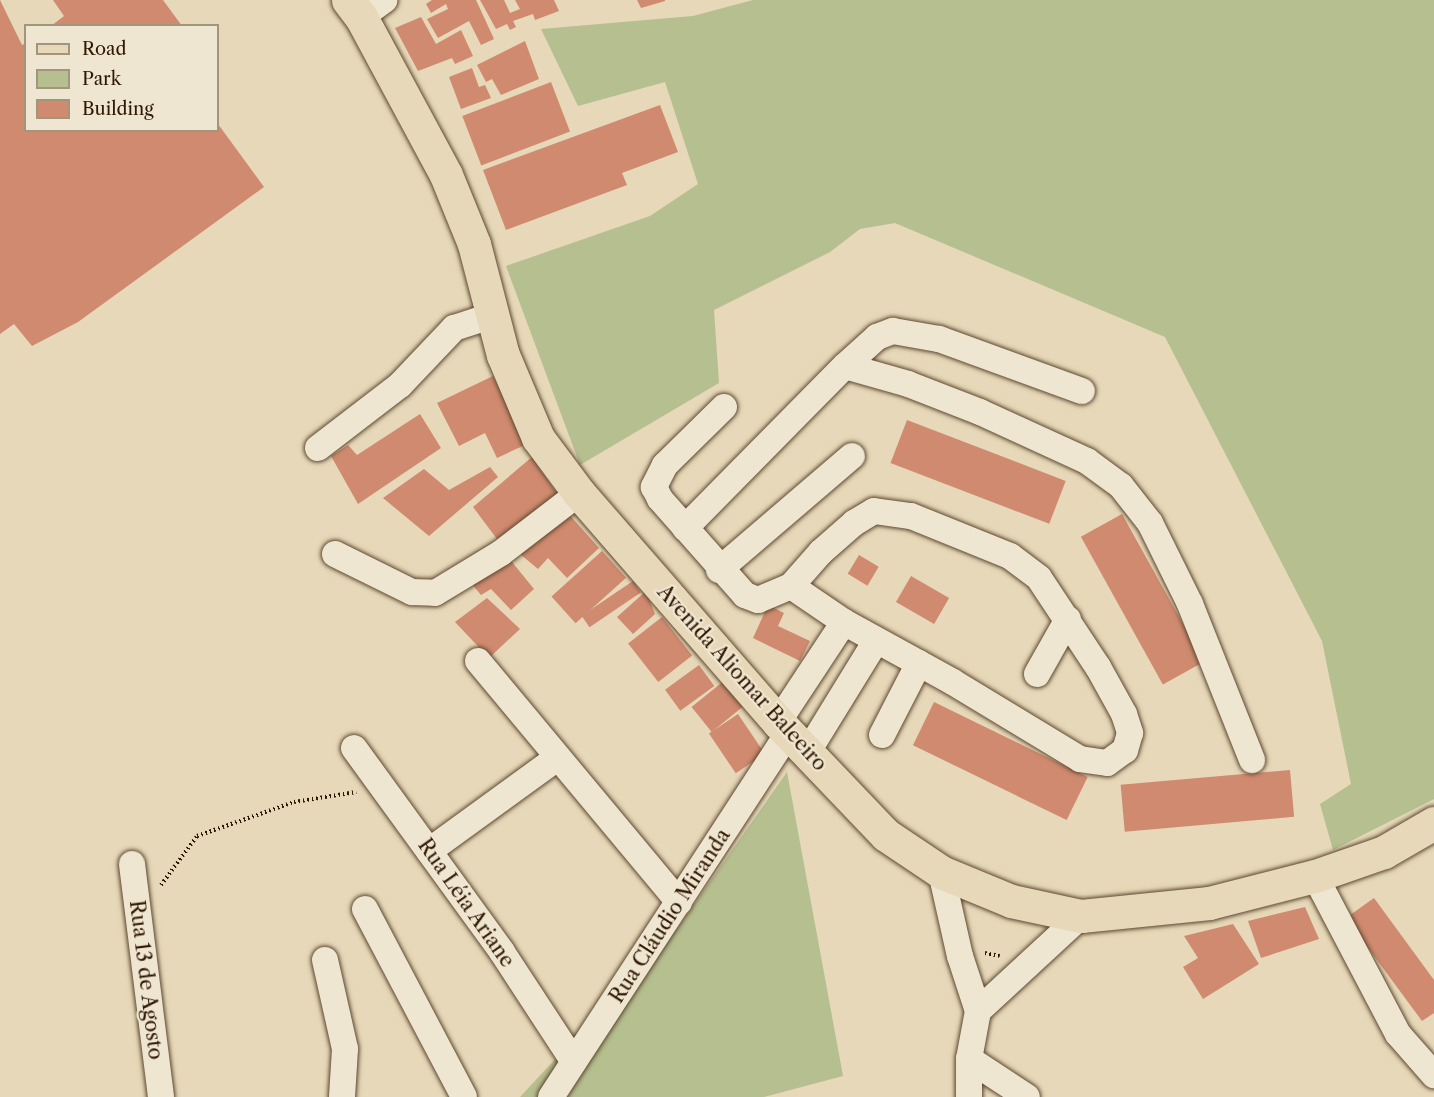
<!DOCTYPE html>
<meta charset="utf-8">
<style>
body{margin:0}
#map{position:relative;width:1434px;height:1097px;overflow:hidden;background:#e6d8b8;font-family:"Libre Caslon Text",serif}
div>[style]{position:absolute}
.green>*{inset:0;background:#b5bf8f}
.building>*{inset:0;background:#d08a6f;transform-origin:0 0}
.path>*{height:4px;margin-top:-2px;transform-origin:0;background:repeating-linear-gradient(90deg,#301802 0 1.5px,transparent 0 4.5px)}
.roads{filter:drop-shadow(0 0 2px #5e4830) drop-shadow(0 0 2px #5e4830)}
.minor>*{height:26px;margin:-13px;padding:0 13px;transform-origin:13px;border-radius:13px;background:#efe6d1}
.major>*{height:33px;margin:-16.5px;padding:0 16.5px;transform-origin:16.5px;border-radius:16.5px;background:#e6d8b8}
span{translate:-50% -50%;white-space:nowrap;text-align:center;line-height:1.15;-webkit-text-stroke:4.5px #efe6d1;paint-order:stroke}
.street-label{font-size:20px;color:#301802}
.legend{position:absolute;left:24px;top:24px;width:195px;height:108px;box-sizing:border-box;background:#efe6d1;border:2px solid #a3947e;margin:0;padding:8px 10px;list-style:none;font-size:18px;color:#301802}
.legend li{display:flex;align-items:center;gap:12px;height:30px}
.legend b{width:30px;border:2px solid #a3947e}
</style>
<div id="map">
<div class="green">
<i style="clip-path:polygon(753px 0,1434px 0,1434px 799px,1333px 850px,1320px 804px,1351px 784px,1322px 641px,1165px 337px,895px 223px,860px 229px,830px 252px,714px 310px,719px 383px,580px 465px,506px 266px,650px 216px,698px 184px,665px 82px,578px 106px,541px 29px,693px 16px)"></i>
<i style="clip-path:polygon(787px 772px,843px 1076px,764px 1097px,520px 1097px,679px 926px)"></i>
</div>
<div class="building">
<i style="clip-path:polygon(0 0,22px 45px,26px 43px,26px 130px,218px 130px,218px 124px,264px 187px,78px 322px,32px 346px,14px 324px,0 334px)"></i>
<i style="clip-path:polygon(53px 0,163px 0,182px 26px,51px 26px,64px 16px)"></i>
<i style="clip-path:polygon(432px 0,476px 0,494px 39px,481px 45px,469px 21px,438px 38px,427px 19px,448px 9px,446px 4px,431px 13px,426px 4px)"></i>
<i style="clip-path:polygon(480px 0,504px 0,510px 13px,520px 9px,515px 0,554px 0,559px 11px,535px 20px,533px 14px,513px 21px,516px 27px,510px 30px,507px 24px,496px 29px)"></i>
<i style="clip-path:polygon(637px 0,665px 0,665px 1px,641px 8px)"></i>
<i style="clip-path:polygon(421px 17px,436px 44px,461px 30px,473px 56px,455px 64px,452px 58px,418px 71px,395px 28px)"></i>
<i style="clip-path:polygon(525px 41px,539px 79px,501px 95px,492px 79px,486px 82px,477px 65px)"></i>
<i style="clip-path:polygon(472px 68px,479px 87px,485px 85px,491px 98px,461px 109px,449px 77px)"></i>
<i style="left:551px;top:82px;width:53px;height:95px;rotate:69deg"></i>
<i style="clip-path:polygon(660px 105px,678px 152px,622px 173px,627px 185px,506px 230px,483px 170px)"></i>
<i style="clip-path:polygon(493px 376px,527px 444px,497px 458px,485px 433px,459px 446px,437px 403px)"></i>
<i style="clip-path:polygon(420px 414px,441px 448px,358px 504px,331px 456px,348px 445px,357px 455px)"></i>
<i style="left:907px;top:420px;width:170px;height:46px;rotate:21deg"></i>
<i style="clip-path:polygon(532px 457px,558px 495px,497px 539px,473px 507px)"></i>
<i style="clip-path:polygon(490px 467px,498px 477px,429px 536px,383px 498px,424px 469px,449px 490px)"></i>
<i style="clip-path:polygon(567px 512px,599px 548px,567px 578px,548px 558px,538px 569px,520px 554px)"></i>
<i style="left:1122px;top:514px;width:169px;height:47px;rotate:61deg"></i>
<i style="left:602px;top:551px;width:36px;height:68px;rotate:48deg"></i>
<i style="left:859px;top:555px;width:23px;height:22px;rotate:31deg"></i>
<i style="clip-path:polygon(508px 557px,534px 589px,511px 610px,491px 589px,481px 595px,471px 583px)"></i>
<i style="left:911px;top:576px;width:44px;height:30px;rotate:30deg"></i>
<i style="left:633px;top:581px;width:14px;height:62px;rotate:56deg"></i>
<i style="clip-path:polygon(646px 591px,655px 614px,633px 634px,617px 617px)"></i>
<i style="clip-path:polygon(487px 598px,520px 629px,489px 658px,455px 622px)"></i>
<i style="clip-path:polygon(768px 605px,784px 613px,778px 626px,810px 641px,800px 661px,753px 638px)"></i>
<i style="left:662px;top:617px;width:49px;height:43px;rotate:52deg"></i>
<i style="left:699px;top:665px;width:26px;height:42px;rotate:54deg"></i>
<i style="left:725px;top:680px;width:32px;height:43px;rotate:51deg"></i>
<i style="left:934px;top:702px;width:171px;height:48px;rotate:26deg"></i>
<i style="left:738px;top:714px;width:48px;height:35px;rotate:56deg"></i>
<i style="left:1290px;top:770px;width:47px;height:170px;rotate:85deg"></i>
<i style="clip-path:polygon(1374px 898px,1434px 980px,1434px 1013px,1422px 1021px,1346px 918px)"></i>
<i style="clip-path:polygon(1305px 907px,1319px 939px,1261px 958px,1248px 921px)"></i>
<i style="clip-path:polygon(1233px 924px,1259px 964px,1203px 999px,1183px 967px,1198px 958px,1184px 936px)"></i>
</div>
<div class="path">
<i style="left:161px;top:885px;width:61px;rotate:-53.7deg"></i>
<i style="left:197px;top:836px;width:103px;rotate:-19.3deg"></i>
<i style="left:294px;top:802px;width:63px;rotate:-9.2deg"></i>
<i style="left:985px;top:953px;width:15px;rotate:11deg"></i>
</div>
<div class="roads">
<div class="minor">
<i style="left:361px;top:17px;width:29px;rotate:-36deg"></i>
<i style="left:845px;top:366px;width:66px;rotate:15.9deg"></i>
<i style="left:908px;top:384px;width:77px;rotate:21.3deg"></i>
<i style="left:980px;top:412px;width:118px;rotate:24.6deg"></i>
<i style="left:1087px;top:461px;width:42px;rotate:36.3deg"></i>
<i style="left:1121px;top:486px;width:47px;rotate:51.9deg"></i>
<i style="left:1150px;top:523px;width:90px;rotate:63.7deg"></i>
<i style="left:1190px;top:604px;width:168px;rotate:68.3deg"></i>
<i style="left:724px;top:407px;width:83px;rotate:135.5deg"></i>
<i style="left:665px;top:465px;width:25px;rotate:117deg"></i>
<i style="left:654px;top:487px;width:13px;rotate:63deg"></i>
<i style="left:660px;top:499px;width:128px;rotate:48.5deg"></i>
<i style="left:745px;top:595px;width:14px;rotate:21deg"></i>
<i style="left:758px;top:600px;width:36px;rotate:-23deg"></i>
<i style="left:791px;top:586px;width:45px;rotate:-48.6deg"></i>
<i style="left:821px;top:552px;width:44px;rotate:-41.3deg"></i>
<i style="left:854px;top:523px;width:23px;rotate:-31deg"></i>
<i style="left:874px;top:511px;width:37px;rotate:8deg"></i>
<i style="left:911px;top:516px;width:107px;rotate:22deg"></i>
<i style="left:1010px;top:556px;width:36px;rotate:37deg"></i>
<i style="left:1039px;top:578px;width:107px;rotate:56.5deg"></i>
<i style="left:1098px;top:667px;width:54px;rotate:61deg"></i>
<i style="left:1124px;top:714px;width:20px;rotate:72deg"></i>
<i style="left:1130px;top:733px;width:18px;rotate:106deg"></i>
<i style="left:1125px;top:750px;width:22px;rotate:144deg"></i>
<i style="left:1107px;top:763px;width:27px;rotate:-172deg"></i>
<i style="left:1080px;top:759px;width:149px;rotate:-148.8deg"></i>
<i style="left:953px;top:682px;width:124px;rotate:-151.2deg"></i>
<i style="left:844px;top:622px;width:64px;rotate:-145.8deg"></i>
<i style="left:318px;top:448px;width:103px;rotate:-37.5deg"></i>
<i style="left:400px;top:385px;width:79px;rotate:-46.5deg"></i>
<i style="left:454px;top:328px;width:40px;rotate:-18deg"></i>
<i style="left:685px;top:528px;width:228px;rotate:-45.4deg"></i>
<i style="left:845px;top:366px;width:43px;rotate:-42.2deg"></i>
<i style="left:877px;top:337px;width:17px;rotate:-21deg"></i>
<i style="left:893px;top:331px;width:47px;rotate:9.9deg"></i>
<i style="left:939px;top:339px;width:152px;rotate:20deg"></i>
<i style="left:335px;top:554px;width:86px;rotate:26.3deg"></i>
<i style="left:412px;top:592px;width:23px;rotate:2deg"></i>
<i style="left:435px;top:593px;width:77px;rotate:-31.2deg"></i>
<i style="left:501px;top:553px;width:98px;rotate:-37.6deg"></i>
<i style="left:719px;top:570px;width:175px;rotate:-40.6deg"></i>
<i style="left:478px;top:661px;width:314px;rotate:50.2deg"></i>
<i style="left:1037px;top:674px;width:63px;rotate:-60.6deg"></i>
<i style="left:778px;top:722px;width:120px;rotate:-56.6deg"></i>
<i style="left:882px;top:735px;width:81px;rotate:-62.8deg"></i>
<i style="left:354px;top:748px;width:252px;rotate:54deg"></i>
<i style="left:502px;top:952px;width:131px;rotate:56.8deg"></i>
<i style="left:807px;top:753px;width:132px;rotate:-58.4deg"></i>
<i style="left:429px;top:851px;width:158px;rotate:-36deg"></i>
<i style="left:132px;top:864px;width:235px;rotate:82.9deg"></i>
<i style="left:941px;top:872px;width:86px;rotate:77.3deg"></i>
<i style="left:960px;top:956px;width:58px;rotate:71.9deg"></i>
<i style="left:978px;top:1011px;width:49px;rotate:100.6deg"></i>
<i style="left:969px;top:1059px;width:38px;rotate:90deg"></i>
<i style="left:1315px;top:876px;width:178px;rotate:62.3deg"></i>
<i style="left:1398px;top:1034px;width:55px;rotate:48.7deg"></i>
<i style="left:365px;top:909px;width:212px;rotate:62.2deg"></i>
<i style="left:325px;top:960px;width:91px;rotate:77.3deg"></i>
<i style="left:345px;top:1049px;width:48px;rotate:93.6deg"></i>
<i style="left:978px;top:1011px;width:140px;rotate:-42.7deg"></i>
<i style="left:969px;top:1059px;width:69px;rotate:33.2deg"></i>
<i style="left:551px;top:1097px;width:434px;rotate:-56.9deg"></i>
</div>
<div class="major">
<i style="left:348px;top:0;width:21px;rotate:53deg"></i>
<i style="left:361px;top:17px;width:179px;rotate:61.7deg"></i>
<i style="left:446px;top:175px;width:74px;rotate:67.9deg"></i>
<i style="left:474px;top:244px;width:115px;rotate:75.4deg"></i>
<i style="left:503px;top:355px;width:90px;rotate:67.1deg"></i>
<i style="left:538px;top:438px;width:69px;rotate:53.3deg"></i>
<i style="left:579px;top:493px;width:303px;rotate:49deg"></i>
<i style="left:778px;top:722px;width:156px;rotate:46.3deg"></i>
<i style="left:886px;top:835px;width:66px;rotate:33.9deg"></i>
<i style="left:941px;top:872px;width:76px;rotate:22.5deg"></i>
<i style="left:1011px;top:901px;width:72px;rotate:12.1deg"></i>
<i style="left:1081px;top:916px;width:129px;rotate:-5.8deg"></i>
<i style="left:1209px;top:903px;width:109px;rotate:-14.3deg"></i>
<i style="left:1315px;top:876px;width:73px;rotate:-19.2deg"></i>
<i style="left:1384px;top:852px;width:58px;rotate:-30.1deg"></i>
</div>
</div>
<div class="street-label">
<span style="left:742px;top:678px;rotate:48deg">Avenida Aliomar Baleeiro</span>
<span style="left:466px;top:903px;rotate:55deg">Rua Léia Ariane</span>
<span style="left:670px;top:916px;rotate:-57deg">Rua Cláudio Miranda</span>
<span style="left:146px;top:980px;rotate:83deg">Rua 13 de Agosto</span>
</div>
<ul class="legend">
<li><b style="height:8px;background:#e6d8b8"></b>Road</li>
<li><b style="height:16px;background:#b5bf8f"></b>Park</li>
<li><b style="height:16px;background:#d08a6f"></b>Building</li>
</ul>
</div>
